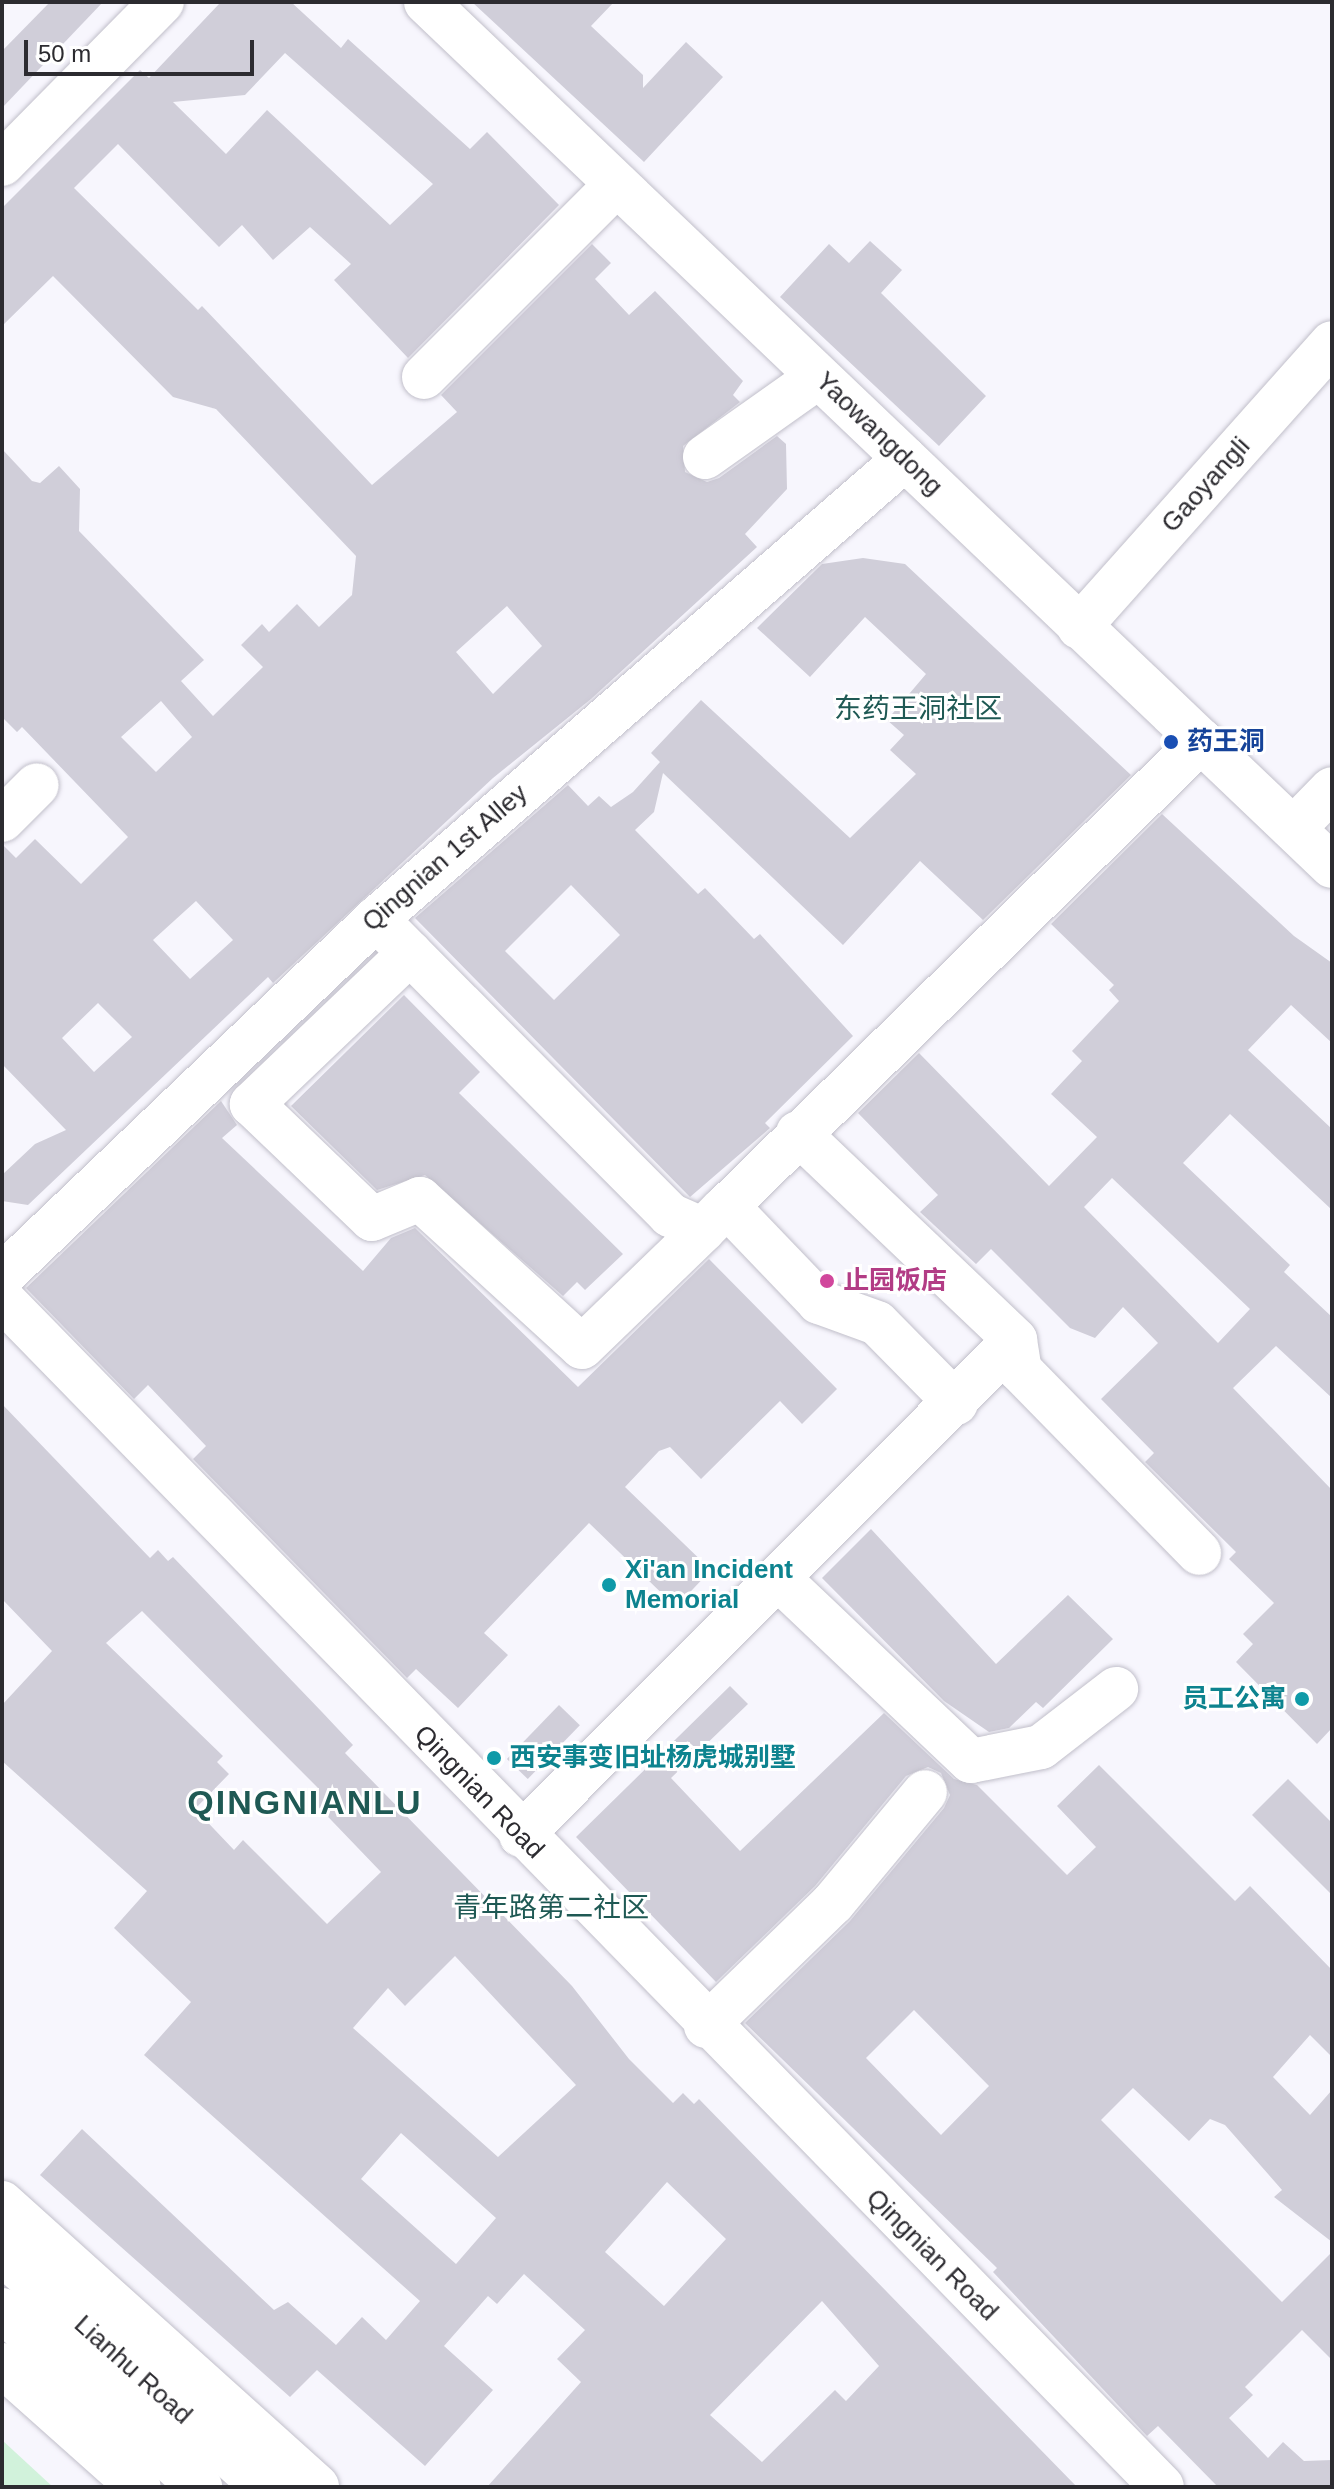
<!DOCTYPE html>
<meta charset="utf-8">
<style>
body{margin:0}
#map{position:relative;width:1334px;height:2489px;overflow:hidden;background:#f7f6fd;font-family:Arial,"Noto Sans SC",sans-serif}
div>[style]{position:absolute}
.green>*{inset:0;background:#d1f2db}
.building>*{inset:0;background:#d0ced9;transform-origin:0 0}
.roads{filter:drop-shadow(0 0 2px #c1bfca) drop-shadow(0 0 2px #c1bfca)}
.minor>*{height:44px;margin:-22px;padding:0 22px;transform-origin:22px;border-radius:22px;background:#fff}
.major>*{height:44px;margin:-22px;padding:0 22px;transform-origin:22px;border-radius:22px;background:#fff}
.dots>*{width:22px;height:22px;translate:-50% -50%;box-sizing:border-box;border:4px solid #fff;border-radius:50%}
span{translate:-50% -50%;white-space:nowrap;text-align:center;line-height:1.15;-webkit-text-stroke:6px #fff;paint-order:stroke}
.street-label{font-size:26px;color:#2c2b30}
.transit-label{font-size:26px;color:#164399;font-weight:700}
.left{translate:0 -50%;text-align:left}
.hotel-label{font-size:26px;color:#b23c85;font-weight:700}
.culture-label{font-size:26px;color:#0d838f;font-weight:700}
.right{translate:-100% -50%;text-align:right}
.neighbourhood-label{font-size:28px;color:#1f5954}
.district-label{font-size:34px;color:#1f5954;font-weight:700;letter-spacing:2px}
.frame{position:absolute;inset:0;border:4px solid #2c2b30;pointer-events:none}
.scale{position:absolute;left:24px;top:40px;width:230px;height:36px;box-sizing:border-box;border:4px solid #2c2b30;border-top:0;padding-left:10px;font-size:24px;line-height:28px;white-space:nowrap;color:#2c2b30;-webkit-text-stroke:6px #fff;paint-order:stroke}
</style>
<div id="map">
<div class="green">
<i style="clip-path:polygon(2px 2440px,53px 2487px,2px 2487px)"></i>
</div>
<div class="building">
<i style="clip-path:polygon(50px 2px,103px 2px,2px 108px,2px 51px)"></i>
<i style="clip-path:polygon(evenodd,291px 2px,341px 48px,348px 39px,470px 149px,487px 132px,559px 205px,408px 358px,334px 280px,351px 264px,310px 227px,273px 260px,242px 225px,219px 247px,118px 144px,74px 188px,198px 310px,202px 306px,372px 485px,457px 412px,441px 395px,592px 244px,611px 263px,595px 279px,629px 315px,655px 291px,743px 381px,733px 395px,740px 402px,683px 446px,685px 472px,707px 482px,719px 478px,777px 436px,786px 444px,787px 489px,745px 534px,757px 547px,591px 699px,493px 778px,273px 983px,268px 977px,28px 1205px,2px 1201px,2px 1175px,35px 1144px,66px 1130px,2px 1064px,2px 844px,16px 858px,35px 839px,81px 884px,128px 837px,22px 727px,17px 732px,2px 717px,2px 449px,32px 481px,40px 483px,59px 466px,80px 489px,79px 531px,204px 660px,181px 681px,213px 716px,263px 667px,241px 645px,262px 624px,269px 632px,297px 604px,319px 627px,352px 595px,356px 556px,216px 409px,173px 397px,53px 276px,2px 326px,2px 208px,140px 70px,149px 78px,219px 4px,291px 2px,285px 53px,433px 184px,390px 225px,267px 110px,226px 154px,173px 102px,245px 95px,285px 53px,291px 2px,507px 606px,542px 646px,493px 694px,456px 652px,507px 606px,291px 2px,161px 701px,192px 737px,156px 772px,121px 737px,161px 701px,291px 2px,196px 901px,233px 940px,190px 979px,153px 940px,196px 901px,291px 2px,98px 1003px,132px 1037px,94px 1072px,62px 1038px,98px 1003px)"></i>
<i style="clip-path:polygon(472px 2px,614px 2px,591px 26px,643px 75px,643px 88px,686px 42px,723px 77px,644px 162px)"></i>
<i style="clip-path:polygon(870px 241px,902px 270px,881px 293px,986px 396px,939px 446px,780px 297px,829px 244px,849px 263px)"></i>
<i style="clip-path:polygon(evenodd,863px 558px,905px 564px,1131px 775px,983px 920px,920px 861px,843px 945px,663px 773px,654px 812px,635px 830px,698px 894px,705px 888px,754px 939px,760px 934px,853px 1036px,765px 1123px,770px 1128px,690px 1197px,415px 918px,568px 785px,588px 806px,599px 796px,611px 807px,633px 792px,660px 762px,651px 753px,701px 700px,850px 838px,916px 774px,890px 750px,904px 735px,887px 720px,926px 674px,865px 617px,810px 677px,757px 628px,822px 564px,863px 558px,571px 885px,620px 935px,554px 1000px,505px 951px,571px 885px)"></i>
<i style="clip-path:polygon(evenodd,1162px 814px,1294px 936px,1332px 963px,1332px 1043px,1291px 1005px,1248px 1050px,1332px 1129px,1332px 1210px,1230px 1114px,1183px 1163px,1290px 1265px,1284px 1272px,1332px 1317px,1332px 1398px,1276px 1346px,1233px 1388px,1332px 1490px,1332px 1728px,1317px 1744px,1236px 1662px,1253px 1644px,1243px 1634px,1274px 1603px,1229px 1559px,1236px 1552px,1145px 1462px,1154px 1453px,1101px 1399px,1158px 1343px,1123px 1307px,1095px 1338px,1070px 1328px,991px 1249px,976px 1264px,920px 1212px,938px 1195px,858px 1113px,919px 1053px,1049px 1186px,1097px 1137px,1051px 1094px,1082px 1061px,1072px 1051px,1119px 1001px,1109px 990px,1114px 985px,1051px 924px,1162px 814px,1112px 1178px,1250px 1309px,1218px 1343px,1084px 1207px,1112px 1178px)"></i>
<i style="clip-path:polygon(404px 995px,480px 1072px,459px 1093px,623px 1254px,585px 1290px,577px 1282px,563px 1296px,425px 1175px,377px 1190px,291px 1106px)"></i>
<i style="clip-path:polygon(221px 1101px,237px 1125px,222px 1138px,363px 1271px,391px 1238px,415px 1228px,578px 1387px,709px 1259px,837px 1389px,802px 1424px,780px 1401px,701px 1479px,670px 1447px,659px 1451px,625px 1487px,711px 1570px,676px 1607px,589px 1523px,484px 1633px,508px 1655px,458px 1708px,416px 1669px,407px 1678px,193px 1459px,206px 1446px,148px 1385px,134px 1399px,26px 1288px)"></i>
<i style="clip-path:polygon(evenodd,2px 1404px,150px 1558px,158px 1550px,168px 1561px,173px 1557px,322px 1712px,353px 1745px,345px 1753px,572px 1986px,629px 2059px,673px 2103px,683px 2093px,694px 2104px,699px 2099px,1077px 2487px,487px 2487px,581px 2382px,557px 2359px,585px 2330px,524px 2274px,497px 2304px,488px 2296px,444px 2346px,493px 2390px,425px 2466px,317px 2370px,290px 2397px,40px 2175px,82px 2129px,274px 2310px,288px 2302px,336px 2345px,362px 2317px,386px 2340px,420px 2301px,144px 2055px,191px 2002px,114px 1928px,147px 1891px,2px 1761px,2px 1705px,52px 1651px,2px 1599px,2px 1404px,142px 1611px,318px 1788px,309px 1797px,381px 1872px,327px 1924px,243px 1840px,234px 1850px,195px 1809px,229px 1774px,217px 1762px,223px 1756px,106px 1643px,142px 1611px,2px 1404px,455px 1956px,576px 2085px,498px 2157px,353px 2028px,388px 1988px,405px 2006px,455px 1956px,2px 1404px,401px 2133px,496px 2218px,456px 2264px,361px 2179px,401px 2133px,2px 1404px,667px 2182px,726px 2239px,664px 2306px,605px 2252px,667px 2182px,2px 1404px,822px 2301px,879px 2366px,846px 2401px,835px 2390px,762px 2462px,710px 2415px,822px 2301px)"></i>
<i style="clip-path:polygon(871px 1529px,996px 1664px,1068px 1595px,1113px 1639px,1043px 1708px,1036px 1702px,1009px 1728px,989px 1732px,944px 1701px,822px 1578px)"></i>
<i style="clip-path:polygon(evenodd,730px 1686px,748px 1704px,671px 1778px,740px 1851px,884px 1713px,954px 1779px,977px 1785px,1067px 1875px,1096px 1847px,1057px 1806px,1099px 1765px,1235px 1901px,1250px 1886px,1332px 1970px,1332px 2057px,1310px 2035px,1273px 2077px,1310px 2115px,1332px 2090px,1332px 2242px,1274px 2197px,1282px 2190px,1225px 2125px,1210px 2119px,1189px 2141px,1133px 2088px,1101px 2120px,1282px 2302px,1332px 2252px,1332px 2360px,1302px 2330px,1245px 2387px,1253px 2395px,1229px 2418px,1268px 2458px,1283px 2442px,1304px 2461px,1332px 2460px,1332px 2487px,1218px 2487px,1158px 2426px,1147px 2436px,993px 2272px,997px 2268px,745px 2023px,850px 1921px,944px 1808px,950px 1795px,941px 1773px,928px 1767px,906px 1776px,815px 1886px,716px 1982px,576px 1837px,730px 1686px,914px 2010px,989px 2086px,941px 2135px,866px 2058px,914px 2010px)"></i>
<i style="left:559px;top:1705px;width:29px;height:75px;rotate:44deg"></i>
<i style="clip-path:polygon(1288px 1779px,1332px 1823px,1332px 1895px,1252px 1815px)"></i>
</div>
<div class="roads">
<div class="minor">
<i style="left:426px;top:2px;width:1252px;rotate:43.64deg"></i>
<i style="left:2px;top:164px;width:228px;rotate:-45.4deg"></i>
<i style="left:424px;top:377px;width:272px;rotate:-45deg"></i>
<i style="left:705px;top:457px;width:138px;rotate:-35.3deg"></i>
<i style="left:1079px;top:627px;width:380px;rotate:-48.3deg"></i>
<i style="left:2px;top:820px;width:49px;rotate:-45deg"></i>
<i style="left:1294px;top:828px;width:54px;rotate:-45.7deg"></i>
<i style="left:389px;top:932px;width:399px;rotate:45.2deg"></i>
<i style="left:670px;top:1215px;width:36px;rotate:24deg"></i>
<i style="left:703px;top:1230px;width:28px;rotate:-46deg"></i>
<i style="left:410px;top:953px;width:219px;rotate:136.3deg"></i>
<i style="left:252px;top:1104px;width:166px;rotate:43.8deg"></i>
<i style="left:372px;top:1219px;width:52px;rotate:-22.6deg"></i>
<i style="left:420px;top:1199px;width:219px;rotate:42.4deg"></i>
<i style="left:582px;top:1347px;width:168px;rotate:-44deg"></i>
<i style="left:798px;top:1133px;width:300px;rotate:43.6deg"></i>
<i style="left:1015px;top:1340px;width:30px;rotate:81deg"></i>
<i style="left:1020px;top:1370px;width:256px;rotate:45.6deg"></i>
<i style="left:2px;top:1276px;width:517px;rotate:-43.67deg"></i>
<i style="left:376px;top:919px;width:701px;rotate:-41.01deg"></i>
<i style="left:2px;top:1299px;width:1660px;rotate:45.68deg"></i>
<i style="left:956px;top:1403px;width:112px;rotate:-134.6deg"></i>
<i style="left:877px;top:1323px;width:62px;rotate:-160.1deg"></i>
<i style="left:819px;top:1302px;width:133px;rotate:-133.8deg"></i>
<i style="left:727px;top:1206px;width:664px;rotate:-44.45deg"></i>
<i style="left:780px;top:1580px;width:263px;rotate:43.5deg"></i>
<i style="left:971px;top:1761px;width:71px;rotate:-11.3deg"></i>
<i style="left:1041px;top:1747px;width:95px;rotate:-37.7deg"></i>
<i style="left:521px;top:1835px;width:699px;rotate:-45.06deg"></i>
<i style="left:706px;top:2026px;width:177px;rotate:-44.1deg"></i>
<i style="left:833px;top:1903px;width:144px;rotate:-50.3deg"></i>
<i style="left:2px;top:2203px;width:424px;rotate:42deg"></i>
<i style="left:2px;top:2365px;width:183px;rotate:41.7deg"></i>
</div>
<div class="major">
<i style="left:2px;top:2253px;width:351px;rotate:41.8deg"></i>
<i style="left:2px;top:2310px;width:266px;rotate:41.8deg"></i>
</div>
</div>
<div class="dots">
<i style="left:1171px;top:742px;background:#1a4fb4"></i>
<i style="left:827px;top:1281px;background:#d1479c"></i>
<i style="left:609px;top:1585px;background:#0f9aa8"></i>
<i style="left:1302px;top:1699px;background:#0f9aa8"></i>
<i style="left:494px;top:1758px;background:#0f9aa8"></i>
</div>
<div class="street-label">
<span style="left:879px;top:434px;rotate:44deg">Yaowangdong</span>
<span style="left:1206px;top:485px;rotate:-48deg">Gaoyangli</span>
<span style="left:445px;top:858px;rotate:-41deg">Qingnian 1st Alley</span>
<span style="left:479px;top:1792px;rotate:46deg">Qingnian Road</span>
<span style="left:932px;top:2255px;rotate:45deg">Qingnian Road</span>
<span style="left:133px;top:2370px;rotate:42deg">Lianhu Road</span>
</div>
<div class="transit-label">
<span class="left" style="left:1187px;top:742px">药王洞</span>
</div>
<div class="hotel-label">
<span class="left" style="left:843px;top:1281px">止园饭店</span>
</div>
<div class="culture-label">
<span class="left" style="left:625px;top:1585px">Xi'an Incident<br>Memorial</span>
<span class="right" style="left:1286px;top:1699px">员工公寓</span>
<span class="left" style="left:510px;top:1758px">西安事变旧址杨虎城别墅</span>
</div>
<div class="neighbourhood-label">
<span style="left:918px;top:709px">东药王洞社区</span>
<span style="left:551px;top:1908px">青年路第二社区</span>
</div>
<div class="district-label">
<span style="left:305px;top:1803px">QINGNIANLU</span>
</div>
<div class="frame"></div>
<div class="scale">50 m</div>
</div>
